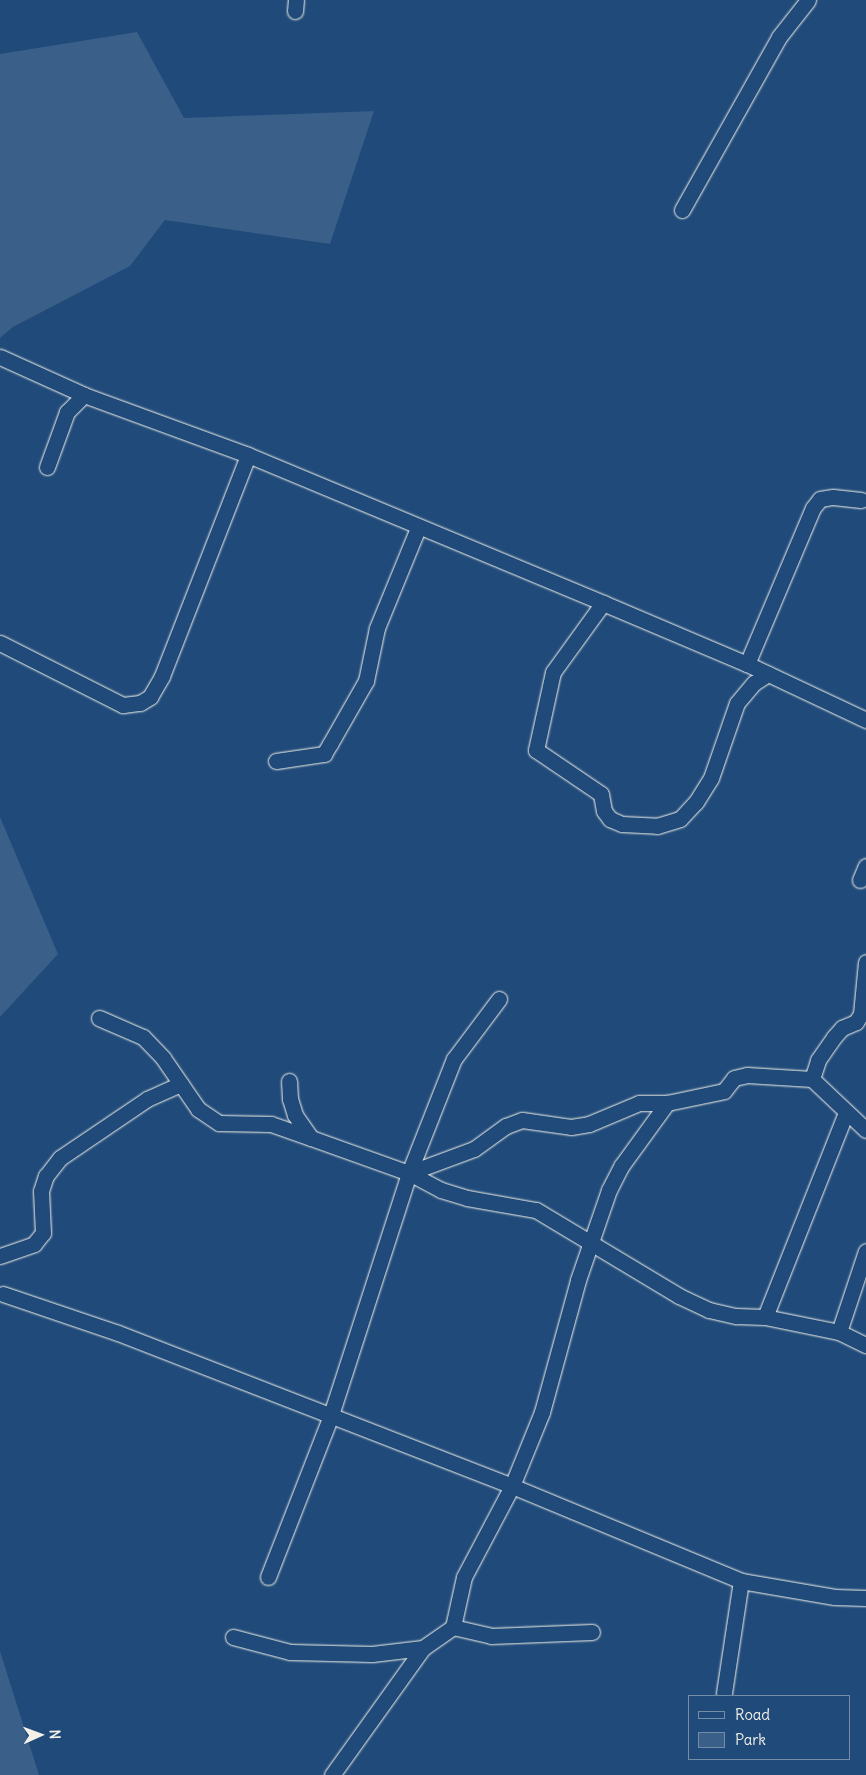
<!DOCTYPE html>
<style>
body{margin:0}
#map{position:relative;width:866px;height:1775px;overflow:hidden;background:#1f4a7a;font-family:Delius,sans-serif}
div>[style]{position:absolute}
.green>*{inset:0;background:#3a5f88}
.roads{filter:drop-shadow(0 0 1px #f4f1e8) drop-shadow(0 0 1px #f4f1e8)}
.minor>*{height:15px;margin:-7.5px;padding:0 7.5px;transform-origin:7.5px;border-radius:7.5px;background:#1f4a7a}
span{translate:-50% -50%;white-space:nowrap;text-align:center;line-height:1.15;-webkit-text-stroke:5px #1f4a7a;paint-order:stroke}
.legend{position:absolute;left:688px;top:1695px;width:162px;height:65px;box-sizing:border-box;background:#1f4a7a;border:1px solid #748da6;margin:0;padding:6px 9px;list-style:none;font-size:15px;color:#f4f1e8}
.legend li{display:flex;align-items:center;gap:10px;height:25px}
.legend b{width:25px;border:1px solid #748da6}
.north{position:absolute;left:15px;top:1710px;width:50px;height:50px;-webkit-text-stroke:4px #1f4a7a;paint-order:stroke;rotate:88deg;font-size:14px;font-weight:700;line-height:20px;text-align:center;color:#f4f1e8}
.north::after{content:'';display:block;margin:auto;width:18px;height:22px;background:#f4f1e8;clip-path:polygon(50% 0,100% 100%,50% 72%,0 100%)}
</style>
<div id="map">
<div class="green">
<i style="clip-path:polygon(137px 32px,184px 118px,374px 111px,330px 244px,165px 220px,130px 266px,13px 327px,0 338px,0 54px)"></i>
<i style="clip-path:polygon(0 817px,58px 954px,0 1017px)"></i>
<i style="clip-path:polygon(0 1651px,39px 1775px,0 1775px)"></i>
</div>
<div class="roads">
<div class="minor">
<i style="left:295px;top:11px;width:11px;rotate:-85deg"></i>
<i style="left:682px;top:210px;width:198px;rotate:-60.7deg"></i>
<i style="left:779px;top:37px;width:47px;rotate:-51.9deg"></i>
<i style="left:0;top:357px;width:92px;rotate:24.3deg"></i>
<i style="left:84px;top:395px;width:175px;rotate:20.1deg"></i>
<i style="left:248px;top:455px;width:385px;rotate:22.6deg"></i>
<i style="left:603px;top:603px;width:156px;rotate:23deg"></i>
<i style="left:747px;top:664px;width:132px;rotate:25.2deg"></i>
<i style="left:47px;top:467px;width:59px;rotate:-70deg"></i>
<i style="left:67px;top:412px;width:24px;rotate:-45deg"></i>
<i style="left:603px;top:603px;width:85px;rotate:125.9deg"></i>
<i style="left:553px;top:672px;width:80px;rotate:102.3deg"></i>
<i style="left:536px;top:750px;width:78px;rotate:34.1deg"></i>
<i style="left:601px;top:794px;width:17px;rotate:80deg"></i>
<i style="left:604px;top:811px;width:10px;rotate:53deg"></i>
<i style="left:610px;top:819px;width:13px;rotate:23deg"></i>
<i style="left:622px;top:824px;width:35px;rotate:3deg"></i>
<i style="left:657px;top:826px;width:24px;rotate:-17deg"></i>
<i style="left:680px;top:819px;width:23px;rotate:-47deg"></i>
<i style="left:696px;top:802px;width:28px;rotate:-58deg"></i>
<i style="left:711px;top:778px;width:79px;rotate:-70.9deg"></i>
<i style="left:737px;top:703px;width:26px;rotate:-50deg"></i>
<i style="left:754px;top:683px;width:17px;rotate:-33deg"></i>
<i style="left:0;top:643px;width:138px;rotate:26.8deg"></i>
<i style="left:123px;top:705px;width:17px;rotate:-7deg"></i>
<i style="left:140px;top:703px;width:12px;rotate:-31deg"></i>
<i style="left:150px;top:697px;width:24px;rotate:-60deg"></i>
<i style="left:162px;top:676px;width:237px;rotate:-68.7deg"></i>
<i style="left:747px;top:664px;width:169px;rotate:-67.1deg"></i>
<i style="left:813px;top:508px;width:11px;rotate:-52deg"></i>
<i style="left:820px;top:499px;width:13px;rotate:-9deg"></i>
<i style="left:833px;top:497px;width:28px;rotate:6deg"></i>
<i style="left:276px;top:761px;width:49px;rotate:-8.3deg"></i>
<i style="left:324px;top:754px;width:12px;rotate:-59deg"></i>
<i style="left:330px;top:744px;width:73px;rotate:-60.3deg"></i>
<i style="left:366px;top:681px;width:54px;rotate:-78.3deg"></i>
<i style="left:377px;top:628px;width:108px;rotate:-67.7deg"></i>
<i style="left:860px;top:880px;width:15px;rotate:-67deg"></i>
<i style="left:99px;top:1018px;width:48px;rotate:23.4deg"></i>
<i style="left:143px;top:1037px;width:29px;rotate:46deg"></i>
<i style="left:163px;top:1058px;width:62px;rotate:55.5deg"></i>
<i style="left:198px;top:1109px;width:25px;rotate:34deg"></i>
<i style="left:219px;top:1123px;width:52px;rotate:1.1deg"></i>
<i style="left:271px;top:1124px;width:42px;rotate:19.3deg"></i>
<i style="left:311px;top:1138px;width:28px;rotate:-125deg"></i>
<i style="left:295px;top:1115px;width:17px;rotate:-107deg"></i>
<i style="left:290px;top:1099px;width:18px;rotate:-93deg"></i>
<i style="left:812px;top:1079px;width:74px;rotate:43.4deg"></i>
<i style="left:311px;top:1138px;width:104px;rotate:19.7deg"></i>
<i style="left:409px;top:1173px;width:36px;rotate:28deg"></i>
<i style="left:441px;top:1190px;width:27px;rotate:17deg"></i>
<i style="left:467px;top:1198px;width:70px;rotate:9.9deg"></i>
<i style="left:536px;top:1210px;width:167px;rotate:31deg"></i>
<i style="left:679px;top:1296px;width:33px;rotate:25deg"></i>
<i style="left:709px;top:1310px;width:28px;rotate:13deg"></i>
<i style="left:736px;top:1316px;width:29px;rotate:2deg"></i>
<i style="left:765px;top:1317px;width:76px;rotate:11.5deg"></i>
<i style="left:839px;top:1332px;width:30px;rotate:26deg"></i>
<i style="left:409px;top:1173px;width:69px;rotate:-20.3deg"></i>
<i style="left:474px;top:1149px;width:39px;rotate:-36deg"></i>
<i style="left:506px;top:1126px;width:17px;rotate:-21deg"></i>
<i style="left:522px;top:1120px;width:49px;rotate:8.1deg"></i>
<i style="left:571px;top:1127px;width:18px;rotate:-9deg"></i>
<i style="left:589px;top:1124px;width:54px;rotate:-22.8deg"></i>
<i style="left:639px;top:1103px;width:28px"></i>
<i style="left:667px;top:1103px;width:58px;rotate:-11.9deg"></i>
<i style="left:724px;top:1091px;width:16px;rotate:-52deg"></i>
<i style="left:734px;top:1078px;width:13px;rotate:-13deg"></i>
<i style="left:747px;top:1075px;width:65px;rotate:3.5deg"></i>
<i style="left:812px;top:1079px;width:20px;rotate:-72deg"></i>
<i style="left:818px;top:1060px;width:28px;rotate:-55deg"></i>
<i style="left:834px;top:1037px;width:12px;rotate:-48deg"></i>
<i style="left:842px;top:1028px;width:15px;rotate:-23deg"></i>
<i style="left:856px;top:1022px;width:9px;rotate:-58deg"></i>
<i style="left:861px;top:1014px;width:52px;rotate:-84.5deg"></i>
<i style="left:0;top:1256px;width:36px;rotate:-19deg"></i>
<i style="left:34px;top:1244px;width:14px;rotate:-51deg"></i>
<i style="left:43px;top:1233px;width:42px;rotate:-92.7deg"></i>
<i style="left:41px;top:1191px;width:16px;rotate:-72deg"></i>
<i style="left:46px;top:1176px;width:23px;rotate:-52deg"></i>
<i style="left:60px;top:1158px;width:105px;rotate:-34.1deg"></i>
<i style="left:147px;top:1099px;width:37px;rotate:-24deg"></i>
<i style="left:3px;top:1294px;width:121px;rotate:18.7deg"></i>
<i style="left:118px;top:1333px;width:423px;rotate:21.2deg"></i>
<i style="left:512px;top:1486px;width:248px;rotate:22.5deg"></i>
<i style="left:741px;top:1581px;width:95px;rotate:9.7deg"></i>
<i style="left:835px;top:1597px;width:31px;rotate:2deg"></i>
<i style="left:765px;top:1317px;width:220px;rotate:-68.4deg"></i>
<i style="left:839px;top:1332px;width:85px;rotate:-71.6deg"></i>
<i style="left:268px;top:1577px;width:171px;rotate:-68.7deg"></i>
<i style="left:330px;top:1418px;width:257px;rotate:-72.1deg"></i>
<i style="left:409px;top:1173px;width:123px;rotate:-68.5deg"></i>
<i style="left:454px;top:1059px;width:75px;rotate:-53.1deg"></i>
<i style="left:453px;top:1627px;width:51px;rotate:-77.6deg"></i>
<i style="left:464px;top:1577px;width:103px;rotate:-62.2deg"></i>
<i style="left:512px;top:1486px;width:80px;rotate:-67.9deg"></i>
<i style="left:542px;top:1412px;width:137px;rotate:-74.7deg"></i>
<i style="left:578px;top:1280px;width:95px;rotate:-71deg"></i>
<i style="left:609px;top:1190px;width:28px;rotate:-63deg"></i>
<i style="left:622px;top:1165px;width:77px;rotate:-54deg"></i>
<i style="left:233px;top:1637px;width:59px;rotate:14.7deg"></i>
<i style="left:290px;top:1652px;width:82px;rotate:1.4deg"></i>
<i style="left:372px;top:1654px;width:51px;rotate:-6.7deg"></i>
<i style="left:423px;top:1648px;width:37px;rotate:-35deg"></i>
<i style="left:453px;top:1627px;width:39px;rotate:13deg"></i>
<i style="left:491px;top:1636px;width:101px;rotate:-2.3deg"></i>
<i style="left:724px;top:1693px;width:113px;rotate:-81.4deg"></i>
<i style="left:332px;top:1775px;width:156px;rotate:-54.4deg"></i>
</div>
</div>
<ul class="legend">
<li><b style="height:6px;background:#1f4a7a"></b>Road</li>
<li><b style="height:14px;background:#3a5f88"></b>Park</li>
</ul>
<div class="north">N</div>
</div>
